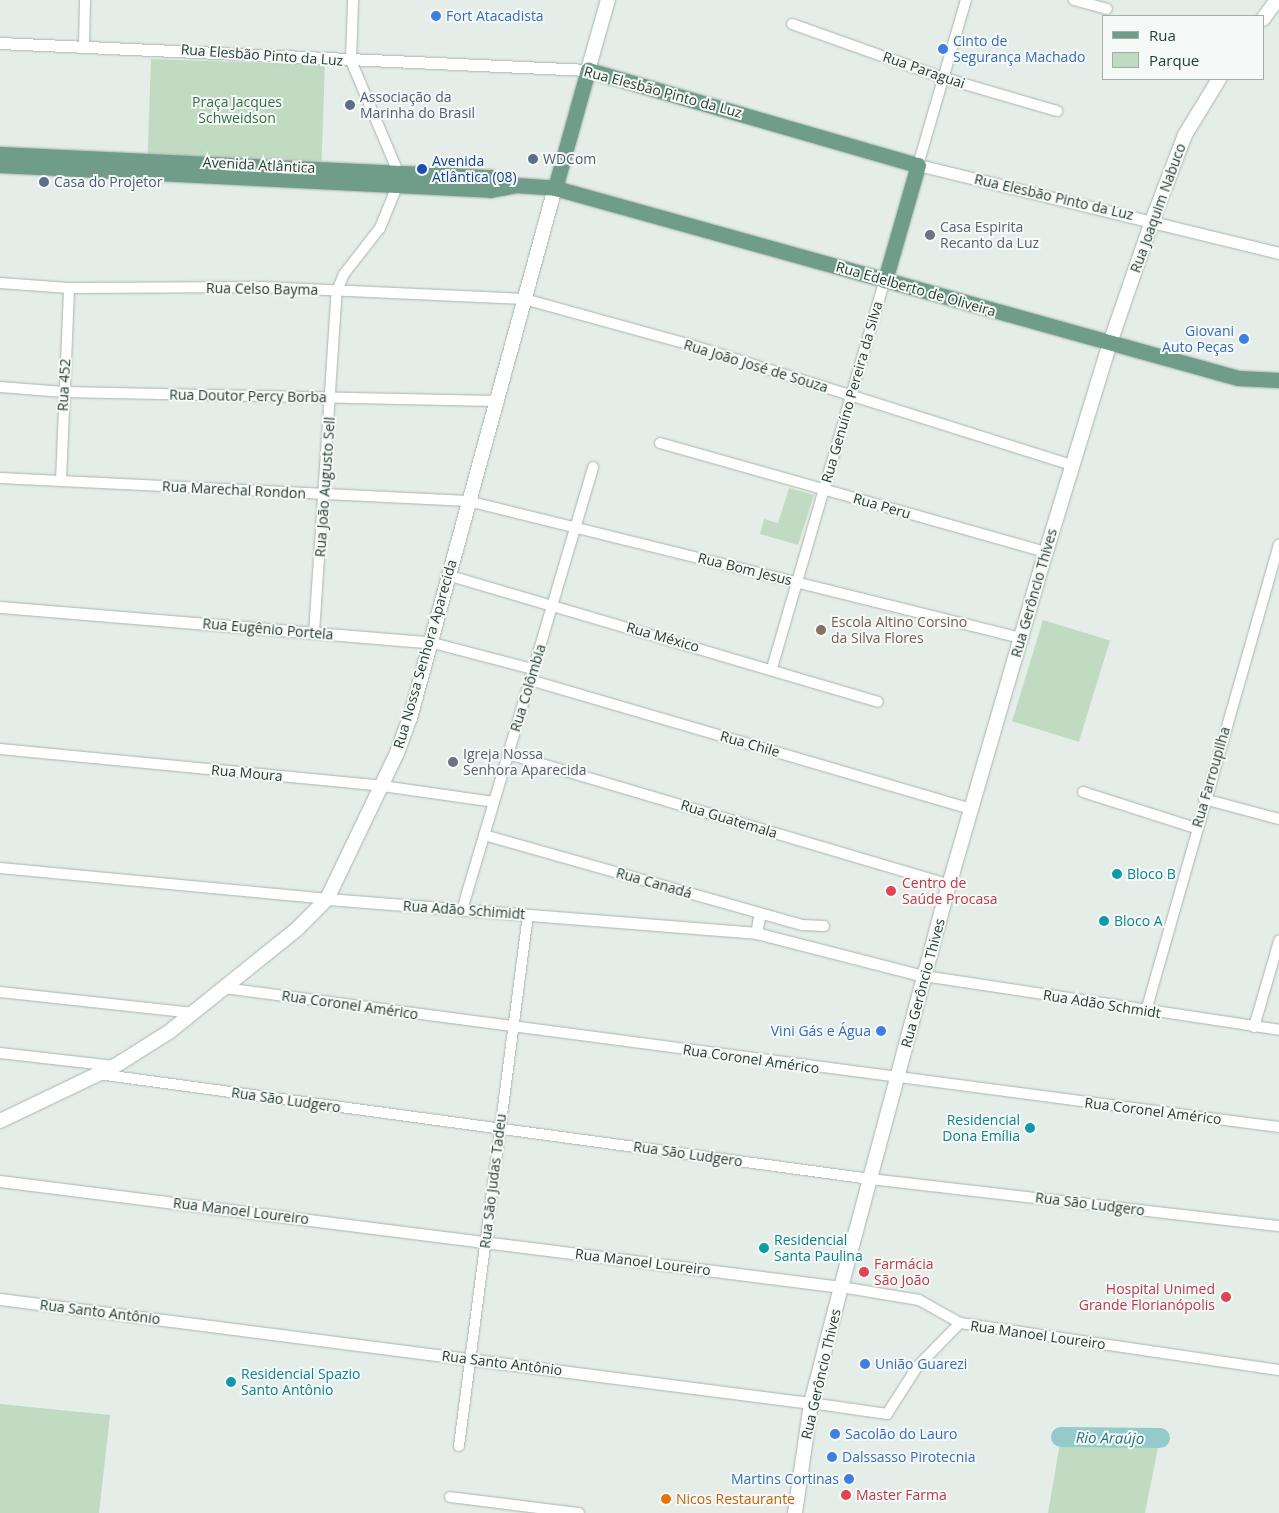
<!DOCTYPE html>
<meta charset="utf-8">
<style>
body{margin:0}
#map{position:relative;width:1279px;height:1513px;overflow:hidden;background:#e5ede8;font-family:"Open Sans",sans-serif}
div>[style]{position:absolute}
.green>*{inset:0;background:#c1dbc3;transform-origin:0 0}
.river>*{height:20px;margin:-10px;padding:0 10px;transform-origin:10px;border-radius:10px;background:#94cbca}
.roads{filter:drop-shadow(0 0 1px #a8b5ae) drop-shadow(0 0 1px #a8b5ae)}
.minor>*{height:10px;margin:-5px;padding:0 5px;transform-origin:5px;border-radius:5px;background:#fff}
.tertiary>*{height:11px;margin:-5.5px;padding:0 5.5px;transform-origin:5.5px;border-radius:5.5px;background:#fff}
.secondary>*{height:14px;margin:-7px;padding:0 7px;transform-origin:7px;border-radius:7px;background:#fff}
.primary>*{height:15px;margin:-7.5px;padding:0 7.5px;transform-origin:7.5px;border-radius:7.5px;background:#6f9d89}
.dots>*{width:14px;height:14px;translate:-50% -50%;box-sizing:border-box;border:2px solid #f5f9f7;border-radius:50%}
span{translate:-50% -50%;white-space:nowrap;text-align:center;line-height:1.15;-webkit-text-stroke:4px #f5f9f7;paint-order:stroke}
.shop-label{font-size:14px;color:#366cbe}
.left{translate:0 -50%;text-align:left}
.right{translate:-100% -50%;text-align:right}
.street-label{font-size:14px;color:#263d33}
.service-label{font-size:14px;color:#4e5e75}
.park-label{font-size:14px;color:#356f41}
.transit-label{font-size:14px;color:#164399}
.worship-label{font-size:14px;color:#5b616d}
.education-label{font-size:14px;color:#785e54}
.culture-label{font-size:14px;color:#0d838f}
.health-label{font-size:14px;color:#be3a42}
.food-label{font-size:14px;color:#c56008}
.water-label{font-size:15px;color:#267272;font-style:italic}
.legend{position:absolute;left:1102px;top:15px;width:162px;height:65px;box-sizing:border-box;background:#f5f9f7;border:1px solid #a2aea9;margin:0;padding:6px 9px;list-style:none;font-size:15px;color:#263d33}
.legend li{display:flex;align-items:center;gap:10px;height:25px}
.legend b{width:25px;border:1px solid #a2aea9}
</style>
<div id="map">
<div class="green">
<i style="left:151px;top:59px;width:174px;height:96px;rotate:2deg"></i>
<i style="clip-path:polygon(789px 488px,814px 495px,798px 545px,760px 534px,764px 519px,778px 523px)"></i>
<i style="left:1043px;top:620px;width:70px;height:106px;rotate:17deg"></i>
<i style="clip-path:polygon(0 1404px,110px 1415px,99px 1513px,0 1513px)"></i>
<i style="clip-path:polygon(1061px 1437px,1160px 1438px,1145px 1513px,1048px 1513px)"></i>
</div>
<div class="river">
<i style="left:1061px;top:1437px;width:99px;rotate:0.6deg"></i>
</div>
<div class="roads">
<div class="minor">
<i style="left:1074px;top:0;width:34px;rotate:15deg"></i>
<i style="left:792px;top:24px;width:161px;rotate:19.6deg"></i>
<i style="left:944px;top:78px;width:118px;rotate:16.3deg"></i>
<i style="left:84px;top:45px;width:45px;rotate:-88.7deg"></i>
<i style="left:918px;top:165px;width:172px;rotate:-73.8deg"></i>
<i style="left:0;top:283px;width:69px;rotate:4.1deg"></i>
<i style="left:69px;top:288px;width:192px;rotate:-0.3deg"></i>
<i style="left:261px;top:287px;width:263px;rotate:2.6deg"></i>
<i style="left:524px;top:299px;width:173px;rotate:15.4deg"></i>
<i style="left:691px;top:345px;width:399px;rotate:17.5deg"></i>
<i style="left:0;top:387px;width:64px;rotate:4.5deg"></i>
<i style="left:64px;top:392px;width:432px;rotate:1.2deg"></i>
<i style="left:660px;top:443px;width:401px;rotate:15.8deg"></i>
<i style="left:0;top:478px;width:469px;rotate:2.8deg"></i>
<i style="left:468px;top:501px;width:570px;rotate:13.91deg"></i>
<i style="left:61px;top:481px;width:193px;rotate:-87.6deg"></i>
<i style="left:447px;top:575px;width:449px;rotate:16.4deg"></i>
<i style="left:314px;top:633px;width:343px;rotate:-86.2deg"></i>
<i style="left:337px;top:291px;width:18px;rotate:-68deg"></i>
<i style="left:344px;top:274px;width:58px;rotate:-52deg"></i>
<i style="left:380px;top:228px;width:48px;rotate:-67.8deg"></i>
<i style="left:398px;top:184px;width:12px;rotate:-90deg"></i>
<i style="left:398px;top:172px;width:121px;rotate:-112.9deg"></i>
<i style="left:351px;top:61px;width:61px;rotate:-88.1deg"></i>
<i style="left:429px;top:642px;width:107px;rotate:14.6deg"></i>
<i style="left:772px;top:668px;width:404px;rotate:-73.8deg"></i>
<i style="left:530px;top:680px;width:459px;rotate:16.3deg"></i>
<i style="left:0;top:749px;width:384px;rotate:5.5deg"></i>
<i style="left:382px;top:786px;width:113px;rotate:8.1deg"></i>
<i style="left:508px;top:754px;width:460px;rotate:16.5deg"></i>
<i style="left:1083px;top:792px;width:119px;rotate:17.7deg"></i>
<i style="left:1204px;top:799px;width:78px;rotate:14.9deg"></i>
<i style="left:484px;top:835px;width:331px;rotate:15.8deg"></i>
<i style="left:803px;top:925px;width:21px;rotate:3deg"></i>
<i style="left:0;top:868px;width:328px;rotate:5.4deg"></i>
<i style="left:462px;top:910px;width:462px;rotate:-73.5deg"></i>
<i style="left:924px;top:976px;width:359px;rotate:8.6deg"></i>
<i style="left:224px;top:988px;width:1064px;rotate:7.51deg"></i>
<i style="left:0;top:992px;width:195px;rotate:6.2deg"></i>
<i style="left:1146px;top:1011px;width:485px;rotate:-74.1deg"></i>
<i style="left:1254px;top:1027px;width:90px;rotate:-73.8deg"></i>
<i style="left:0;top:1053px;width:115px;rotate:6.5deg"></i>
<i style="left:98px;top:1074px;width:780px;rotate:7.74deg"></i>
<i style="left:871px;top:1179px;width:411px;rotate:6.6deg"></i>
<i style="left:841px;top:1287px;width:79px;rotate:9.5deg"></i>
<i style="left:919px;top:1300px;width:47px;rotate:29.3deg"></i>
<i style="left:960px;top:1323px;width:322px;rotate:8.4deg"></i>
<i style="left:811px;top:1403px;width:77px;rotate:8.2deg"></i>
<i style="left:887px;top:1414px;width:56px;rotate:-57.4deg"></i>
<i style="left:917px;top:1367px;width:62px;rotate:-45.7deg"></i>
<i style="left:459px;top:1446px;width:535px;rotate:-82.6deg"></i>
<i style="left:450px;top:1497px;width:130px;rotate:7.1deg"></i>
</div>
<div class="tertiary">
<i style="left:0;top:43px;width:589px;rotate:2.63deg"></i>
<i style="left:918px;top:165px;width:372px;rotate:13.7deg"></i>
<i style="left:0;top:607px;width:430px;rotate:4.7deg"></i>
<i style="left:327px;top:899px;width:430px;rotate:4.5deg"></i>
<i style="left:756px;top:933px;width:173px;rotate:14.4deg"></i>
<i style="left:756px;top:933px;width:20px;rotate:-79deg"></i>
<i style="left:0;top:1181px;width:848px;rotate:7.18deg"></i>
<i style="left:0;top:1299px;width:818px;rotate:7.31deg"></i>
</div>
<div class="secondary">
<i style="left:1263px;top:19px;width:24px;rotate:-54deg"></i>
<i style="left:588px;top:70px;width:73px;rotate:-74.1deg"></i>
<i style="left:0;top:1121px;width:127px;rotate:-25.6deg"></i>
<i style="left:115px;top:1066px;width:64px;rotate:-32.2deg"></i>
<i style="left:169px;top:1032px;width:164px;rotate:-38.8deg"></i>
<i style="left:297px;top:929px;width:42px;rotate:-45deg"></i>
<i style="left:327px;top:899px;width:162px;rotate:-64.4deg"></i>
<i style="left:397px;top:753px;width:37px;rotate:-70deg"></i>
<i style="left:410px;top:718px;width:549px;rotate:-74.7deg"></i>
<i style="left:795px;top:1513px;width:111px;rotate:-81.7deg"></i>
<i style="left:811px;top:1403px;width:120px;rotate:-75.5deg"></i>
<i style="left:841px;top:1287px;width:416px;rotate:-75deg"></i>
<i style="left:949px;top:885px;width:347px;rotate:-73.8deg"></i>
<i style="left:1046px;top:552px;width:219px;rotate:-73deg"></i>
<i style="left:1110px;top:343px;width:129px;rotate:-71deg"></i>
<i style="left:1152px;top:221px;width:92px;rotate:-69deg"></i>
<i style="left:1185px;top:135px;width:66px;rotate:-58.7deg"></i>
</div>
<div class="primary">
<i style="left:0;top:154px;width:491px;rotate:2.7deg"></i>
<i style="left:490px;top:177px;width:26px;rotate:18deg"></i>
<i style="left:0;top:165px;width:491px;rotate:2.9deg"></i>
<i style="left:490px;top:190px;width:26px;rotate:-11deg"></i>
<i style="left:516px;top:185px;width:39px;rotate:4deg"></i>
<i style="left:555px;top:188px;width:709px;rotate:15.55deg"></i>
<i style="left:1238px;top:378px;width:41px;rotate:2.8deg"></i>
<i style="left:555px;top:188px;width:123px;rotate:-74.4deg"></i>
<i style="left:588px;top:70px;width:343px;rotate:16.1deg"></i>
<i style="left:918px;top:165px;width:120px;rotate:106deg"></i>
</div>
</div>
<div class="dots">
<i style="left:436px;top:16px;background:#3f7fe0"></i>
<i style="left:943px;top:49px;background:#3f7fe0"></i>
<i style="left:350px;top:105px;background:#5c6f8a"></i>
<i style="left:533px;top:159px;background:#5c6f8a"></i>
<i style="left:422px;top:169px;background:#1a4fb4"></i>
<i style="left:44px;top:182px;background:#5c6f8a"></i>
<i style="left:930px;top:235px;background:#6b7280"></i>
<i style="left:1244px;top:339px;background:#3f7fe0"></i>
<i style="left:821px;top:630px;background:#8d6e63"></i>
<i style="left:453px;top:762px;background:#6b7280"></i>
<i style="left:1117px;top:874px;background:#0f9aa8"></i>
<i style="left:891px;top:891px;background:#e0444e"></i>
<i style="left:1104px;top:921px;background:#0f9aa8"></i>
<i style="left:881px;top:1031px;background:#3f7fe0"></i>
<i style="left:1030px;top:1128px;background:#0f9aa8"></i>
<i style="left:764px;top:1248px;background:#0f9aa8"></i>
<i style="left:864px;top:1272px;background:#e0444e"></i>
<i style="left:1226px;top:1297px;background:#e0444e"></i>
<i style="left:865px;top:1364px;background:#3f7fe0"></i>
<i style="left:231px;top:1382px;background:#0f9aa8"></i>
<i style="left:835px;top:1434px;background:#3f7fe0"></i>
<i style="left:832px;top:1457px;background:#3f7fe0"></i>
<i style="left:849px;top:1479px;background:#3f7fe0"></i>
<i style="left:846px;top:1495px;background:#e0444e"></i>
<i style="left:666px;top:1499px;background:#e8710a"></i>
</div>
<div class="shop-label">
<span class="left" style="left:446px;top:16px">Fort Atacadista</span>
<span class="left" style="left:953px;top:49px">Cinto de<br>Segurança Machado</span>
<span class="right" style="left:1234px;top:339px">Giovani<br>Auto Peças</span>
<span class="right" style="left:871px;top:1031px">Vini Gás e Água</span>
<span class="left" style="left:875px;top:1364px">União Guarezi</span>
<span class="left" style="left:845px;top:1434px">Sacolão do Lauro</span>
<span class="left" style="left:842px;top:1457px">Dalssasso Pirotecnia</span>
<span class="right" style="left:839px;top:1479px">Martins Cortinas</span>
</div>
<div class="street-label">
<span style="left:262px;top:55px;rotate:4deg">Rua Elesbão Pinto da Luz</span>
<span style="left:924px;top:70px;rotate:19deg">Rua Paraguai</span>
<span style="left:663px;top:92px;rotate:15deg">Rua Elesbão Pinto da Luz</span>
<span style="left:259px;top:165px;rotate:3deg">Avenida Atlântica</span>
<span style="left:1054px;top:197px;rotate:13deg">Rua Elesbão Pinto da Luz</span>
<span style="left:1158px;top:208px;rotate:-70deg">Rua Joaquim Nabuco</span>
<span style="left:262px;top:289px;rotate:1deg">Rua Celso Bayma</span>
<span style="left:916px;top:289px;rotate:16deg">Rua Edelberto de Oliveira</span>
<span style="left:756px;top:366px;rotate:17deg">Rua João José de Souza</span>
<span style="left:64px;top:385px;rotate:-87deg">Rua 452</span>
<span style="left:852px;top:392px;rotate:-74deg">Rua Genuíno Pereira da Silva</span>
<span style="left:248px;top:396px;rotate:1deg">Rua Doutor Percy Borba</span>
<span style="left:325px;top:487px;rotate:-86deg">Rua João Augusto Sell</span>
<span style="left:234px;top:490px;rotate:3deg">Rua Marechal Rondon</span>
<span style="left:882px;top:506px;rotate:16deg">Rua Peru</span>
<span style="left:745px;top:569px;rotate:14deg">Rua Bom Jesus</span>
<span style="left:1034px;top:593px;rotate:-74deg">Rua Gerôncio Thives</span>
<span style="left:268px;top:629px;rotate:5deg">Rua Eugênio Portela</span>
<span style="left:663px;top:637px;rotate:16deg">Rua México</span>
<span style="left:425px;top:654px;rotate:-74deg">Rua Nossa Senhora Aparecida</span>
<span style="left:528px;top:688px;rotate:-73deg">Rua Colômbia</span>
<span style="left:750px;top:744px;rotate:16deg">Rua Chile</span>
<span style="left:247px;top:773px;rotate:5deg">Rua Moura</span>
<span style="left:1211px;top:777px;rotate:-74deg">Rua Farroupilha</span>
<span style="left:729px;top:819px;rotate:17deg">Rua Guatemala</span>
<span style="left:654px;top:883px;rotate:16deg">Rua Canadá</span>
<span style="left:464px;top:910px;rotate:4deg">Rua Adão Schimidt</span>
<span style="left:923px;top:983px;rotate:-75deg">Rua Gerôncio Thives</span>
<span style="left:1102px;top:1004px;rotate:9deg">Rua Adão Schmidt</span>
<span style="left:350px;top:1005px;rotate:8deg">Rua Coronel Américo</span>
<span style="left:751px;top:1059px;rotate:8deg">Rua Coronel Américo</span>
<span style="left:286px;top:1100px;rotate:8deg">Rua São Ludgero</span>
<span style="left:1153px;top:1111px;rotate:7deg">Rua Coronel Américo</span>
<span style="left:688px;top:1154px;rotate:8deg">Rua São Ludgero</span>
<span style="left:493px;top:1181px;rotate:-83deg">Rua São Judas Tadeu</span>
<span style="left:1090px;top:1204px;rotate:7deg">Rua São Ludgero</span>
<span style="left:241px;top:1211px;rotate:7deg">Rua Manoel Loureiro</span>
<span style="left:643px;top:1262px;rotate:7deg">Rua Manoel Loureiro</span>
<span style="left:100px;top:1312px;rotate:7deg">Rua Santo Antônio</span>
<span style="left:1038px;top:1335px;rotate:8deg">Rua Manoel Loureiro</span>
<span style="left:502px;top:1363px;rotate:7deg">Rua Santo Antônio</span>
<span style="left:821px;top:1374px;rotate:-77deg">Rua Gerôncio Thives</span>
</div>
<div class="service-label">
<span class="left" style="left:360px;top:105px">Associação da<br>Marinha do Brasil</span>
<span class="left" style="left:543px;top:159px">WDCom</span>
<span class="left" style="left:54px;top:182px">Casa do Projetor</span>
</div>
<div class="park-label">
<span style="left:237px;top:110px">Praça Jacques<br>Schweidson</span>
</div>
<div class="transit-label">
<span class="left" style="left:432px;top:169px">Avenida<br>Atlântica (08)</span>
</div>
<div class="worship-label">
<span class="left" style="left:940px;top:235px">Casa Espirita<br>Recanto da Luz</span>
<span class="left" style="left:463px;top:762px">Igreja Nossa<br>Senhora Aparecida</span>
</div>
<div class="education-label">
<span class="left" style="left:831px;top:630px">Escola Altino Corsino<br>da Silva Flores</span>
</div>
<div class="culture-label">
<span class="left" style="left:1127px;top:874px">Bloco B</span>
<span class="left" style="left:1114px;top:921px">Bloco A</span>
<span class="right" style="left:1020px;top:1128px">Residencial<br>Dona Emília</span>
<span class="left" style="left:774px;top:1248px">Residencial<br>Santa Paulina</span>
<span class="left" style="left:241px;top:1382px">Residencial Spazio<br>Santo Antônio</span>
</div>
<div class="health-label">
<span class="left" style="left:902px;top:891px">Centro de<br>Saúde Procasa</span>
<span class="left" style="left:874px;top:1272px">Farmácia<br>São João</span>
<span class="right" style="left:1215px;top:1297px">Hospital Unimed<br>Grande Florianópolis</span>
<span class="left" style="left:856px;top:1495px">Master Farma</span>
</div>
<div class="food-label">
<span class="left" style="left:676px;top:1499px">Nicos Restaurante</span>
</div>
<div class="water-label">
<span style="left:1110px;top:1438px;rotate:1deg">Rio Araújo</span>
</div>
<ul class="legend">
<li><b style="height:6px;background:#6f9d89"></b>Rua</li>
<li><b style="height:14px;background:#c1dbc3"></b>Parque</li>
</ul>
</div>
